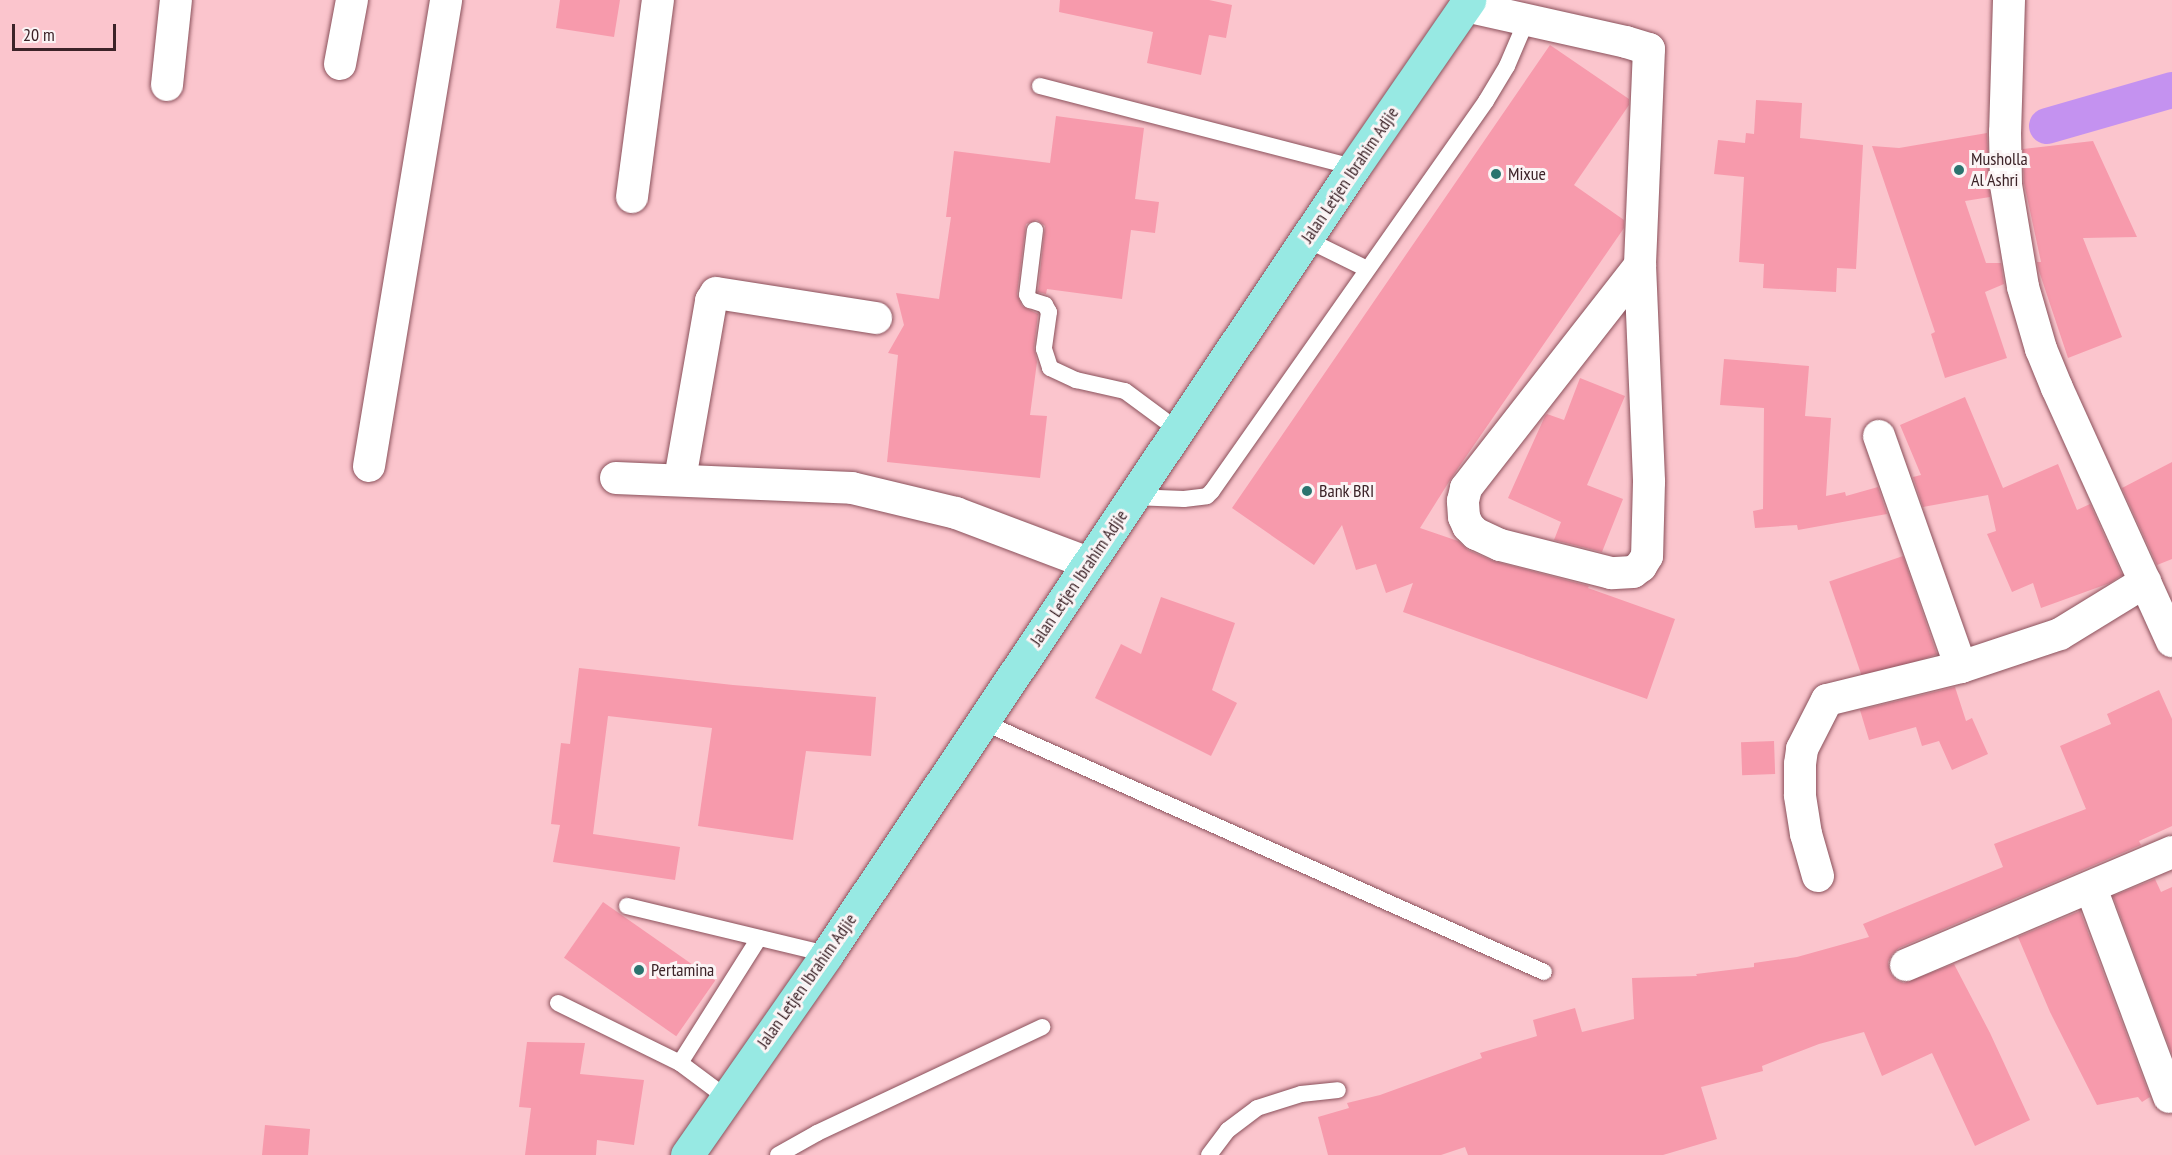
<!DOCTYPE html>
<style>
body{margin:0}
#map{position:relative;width:2172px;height:1155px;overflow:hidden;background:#fbc5cd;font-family:"PT Sans Narrow",sans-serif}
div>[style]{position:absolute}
.canal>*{height:36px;margin:-18px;padding:0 18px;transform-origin:18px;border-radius:18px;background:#c492f0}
.building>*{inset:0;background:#f79aac;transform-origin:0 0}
.roads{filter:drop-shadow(0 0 2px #8a515b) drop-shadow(0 0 2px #8a515b)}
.lane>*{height:16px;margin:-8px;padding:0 8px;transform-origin:8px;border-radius:8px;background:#fff}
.street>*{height:32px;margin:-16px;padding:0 16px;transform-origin:16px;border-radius:16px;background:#fff}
.primary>*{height:33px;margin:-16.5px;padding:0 16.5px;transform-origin:16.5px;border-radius:16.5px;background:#97e9e3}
.dots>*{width:16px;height:16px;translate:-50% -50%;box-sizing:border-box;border:3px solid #fbf4f5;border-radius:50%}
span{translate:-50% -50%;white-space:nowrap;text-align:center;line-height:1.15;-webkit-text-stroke:6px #fbf4f5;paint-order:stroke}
.poi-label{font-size:18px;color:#3c2328}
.left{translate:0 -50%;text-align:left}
.street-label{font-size:18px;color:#3c2328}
.scale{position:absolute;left:12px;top:24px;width:104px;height:27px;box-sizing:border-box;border:3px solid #3c2328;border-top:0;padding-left:8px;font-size:18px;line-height:21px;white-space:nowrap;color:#3c2328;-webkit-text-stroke:4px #fbf4f5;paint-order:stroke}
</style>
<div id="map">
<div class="canal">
<i style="left:2047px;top:126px;width:130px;rotate:-16.1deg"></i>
</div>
<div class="building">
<i style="clip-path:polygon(560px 0,620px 0,614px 37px,556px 28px)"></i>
<i style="clip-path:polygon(1060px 0,1209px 0,1232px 5px,1226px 38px,1209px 35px,1201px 75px,1147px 63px,1153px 32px,1059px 12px)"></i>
<i style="clip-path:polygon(1550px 45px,1629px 99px,1629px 105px,1574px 185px,1624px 220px,1624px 228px,1452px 477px,1420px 528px,1458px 541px,1468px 550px,1493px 561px,1589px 586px,1588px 588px,1675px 619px,1647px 699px,1403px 612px,1413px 583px,1386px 593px,1376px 564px,1356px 570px,1342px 525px,1314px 565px,1232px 508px)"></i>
<i style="clip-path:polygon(1756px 100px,1802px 103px,1800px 138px,1863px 145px,1856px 269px,1837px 268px,1836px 292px,1763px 288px,1764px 264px,1739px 262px,1744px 177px,1714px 174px,1718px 140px,1745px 143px,1746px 133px,1754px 134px)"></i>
<i style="clip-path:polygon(1056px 116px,1144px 128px,1135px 199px,1159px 202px,1155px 233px,1131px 230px,1122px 299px,1047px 289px,1046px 294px,1038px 292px,1045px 226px,1037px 220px,1026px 224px,1017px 294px,1022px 306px,1038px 314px,1034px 348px,1037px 362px,1030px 415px,1047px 416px,1040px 478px,887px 462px,898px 355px,888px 353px,904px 325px,896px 293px,939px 299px,951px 217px,946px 217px,954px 151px,1050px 163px)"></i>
<i style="clip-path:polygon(1987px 133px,1990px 197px,1965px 201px,1986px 263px,2001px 263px,2004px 284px,1985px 292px,2007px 358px,1945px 378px,1931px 334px,1935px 332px,1872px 146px,1899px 148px)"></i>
<i style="clip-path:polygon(2093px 141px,2137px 237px,2083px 238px,2122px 337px,2068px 358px,2039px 271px,2037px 262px,2041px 262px,2024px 183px,2023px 149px)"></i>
<i style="clip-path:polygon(1724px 359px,1809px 366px,1805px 416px,1831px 418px,1826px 496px,1845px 492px,1846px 496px,1878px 487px,1887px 514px,1798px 530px,1797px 525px,1755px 528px,1753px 511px,1763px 509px,1764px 408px,1720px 405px)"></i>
<i style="clip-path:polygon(1580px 378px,1625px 396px,1587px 485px,1623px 499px,1602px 552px,1554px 540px,1561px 522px,1508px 498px,1545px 416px,1547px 414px,1564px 420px)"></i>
<i style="clip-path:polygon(1965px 397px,2003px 488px,2058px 464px,2077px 510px,2090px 504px,2122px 575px,2110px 583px,2041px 608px,2033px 583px,2012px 592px,1987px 534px,1996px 531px,1988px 495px,1923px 507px,1913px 477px,1921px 475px,1900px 425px)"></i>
<i style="clip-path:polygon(2172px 462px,2172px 559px,2157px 565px,2122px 488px)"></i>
<i style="left:1903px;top:556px;width:104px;height:78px;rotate:71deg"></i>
<i style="clip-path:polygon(1161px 597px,1235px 623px,1212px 690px,1237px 703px,1211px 756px,1095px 698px,1121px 644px,1141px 654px)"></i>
<i style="clip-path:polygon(579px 668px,733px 685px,876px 697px,871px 756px,806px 751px,793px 840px,698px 826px,712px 728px,608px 716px,593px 834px,680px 847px,675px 880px,553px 862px,560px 825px,551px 824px,561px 743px,570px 744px)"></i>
<i style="clip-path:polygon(1955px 687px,1966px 721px,1972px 718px,1988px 754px,1952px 770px,1939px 741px,1922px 746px,1916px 727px,1869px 740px,1860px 710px)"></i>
<i style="clip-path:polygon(2159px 690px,2172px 719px,2172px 826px,2139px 841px,2141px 845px,1899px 948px,1892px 954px,1888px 962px,1890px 973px,1896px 980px,1904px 983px,1954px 964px,1990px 1033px,2030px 1120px,1975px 1146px,1932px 1053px,1882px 1076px,1864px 1032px,1819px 1044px,1762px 1066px,1763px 1071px,1701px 1087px,1717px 1139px,1663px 1155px,1468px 1155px,1465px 1147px,1441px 1155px,1328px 1155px,1318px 1117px,1349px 1108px,1347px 1103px,1380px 1095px,1482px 1058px,1480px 1053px,1537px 1036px,1533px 1020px,1575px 1008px,1582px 1032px,1634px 1019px,1632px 978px,1697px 976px,1696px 974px,1754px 967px,1754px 963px,1797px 957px,1869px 937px,1863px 924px,2003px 867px,1994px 844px,2086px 809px,2060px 746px,2111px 724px,2107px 714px)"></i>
<i style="left:1774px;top:741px;width:33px;height:33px;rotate:88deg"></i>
<i style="clip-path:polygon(2155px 879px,2161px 892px,2172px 887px,2172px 1054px,2113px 896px)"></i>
<i style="left:603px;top:902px;width:137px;height:68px;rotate:35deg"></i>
<i style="clip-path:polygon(2080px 911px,2150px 1097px,2142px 1102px,2138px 1097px,2097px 1105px,2050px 1012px,2018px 937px)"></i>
<i style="clip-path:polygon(527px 1042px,585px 1043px,580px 1074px,644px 1080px,634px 1145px,597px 1140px,596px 1155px,525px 1155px,531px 1108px,519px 1107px)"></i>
<i style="clip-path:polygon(265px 1125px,310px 1129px,308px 1155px,262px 1155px)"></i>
</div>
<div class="roads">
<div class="lane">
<i style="left:1040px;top:86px;width:324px;rotate:14.5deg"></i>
<i style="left:1035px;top:230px;width:65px;rotate:97deg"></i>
<i style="left:1027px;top:295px;width:6px;rotate:59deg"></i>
<i style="left:1030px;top:300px;width:16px;rotate:18deg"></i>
<i style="left:1045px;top:305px;width:8px;rotate:60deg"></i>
<i style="left:1049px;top:312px;width:37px;rotate:98deg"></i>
<i style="left:1044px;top:349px;width:20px;rotate:72deg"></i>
<i style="left:1050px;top:368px;width:29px;rotate:25deg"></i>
<i style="left:1076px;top:380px;width:50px;rotate:12.7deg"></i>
<i style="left:1125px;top:391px;width:67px;rotate:36.5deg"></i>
<i style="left:1306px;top:239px;width:68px;rotate:26.2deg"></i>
<i style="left:1132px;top:497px;width:52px;rotate:2.2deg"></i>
<i style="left:1184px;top:499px;width:23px;rotate:-7deg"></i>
<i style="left:1207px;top:496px;width:7px;rotate:-45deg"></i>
<i style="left:1212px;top:491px;width:477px;rotate:-54.9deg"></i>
<i style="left:1486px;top:101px;width:41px;rotate:-59deg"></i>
<i style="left:1507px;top:66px;width:51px;rotate:-66.9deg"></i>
<i style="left:983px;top:722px;width:614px;rotate:24.02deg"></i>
<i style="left:627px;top:906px;width:206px;rotate:13.5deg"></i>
<i style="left:558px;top:1003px;width:136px;rotate:26.2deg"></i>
<i style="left:680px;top:1063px;width:59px;rotate:36.7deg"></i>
<i style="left:680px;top:1063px;width:148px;rotate:-57.7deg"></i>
<i style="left:778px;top:1155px;width:45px;rotate:-29.4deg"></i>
<i style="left:817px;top:1133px;width:249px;rotate:-25.2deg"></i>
<i style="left:1209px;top:1155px;width:31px;rotate:-53deg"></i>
<i style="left:1228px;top:1130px;width:36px;rotate:-37deg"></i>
<i style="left:1257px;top:1108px;width:46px;rotate:-17.7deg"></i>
<i style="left:1301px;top:1094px;width:37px;rotate:-6deg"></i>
</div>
<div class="street">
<i style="left:2009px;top:0;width:132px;rotate:91.7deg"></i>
<i style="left:2005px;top:132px;width:53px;rotate:88.9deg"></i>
<i style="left:2006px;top:185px;width:103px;rotate:80.5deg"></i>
<i style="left:2023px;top:287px;width:65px;rotate:73.8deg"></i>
<i style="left:2041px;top:349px;width:42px;rotate:67.7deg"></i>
<i style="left:2057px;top:388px;width:278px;rotate:65.6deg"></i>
<i style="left:1465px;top:6px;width:165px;rotate:12.6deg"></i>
<i style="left:1626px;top:42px;width:24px;rotate:17deg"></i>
<i style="left:1649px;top:49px;width:216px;rotate:92.4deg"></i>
<i style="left:1640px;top:265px;width:217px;rotate:87.6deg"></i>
<i style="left:1649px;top:482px;width:74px;rotate:91.5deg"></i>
<i style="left:1647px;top:556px;width:12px;rotate:121deg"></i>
<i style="left:1641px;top:566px;width:10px;rotate:143deg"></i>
<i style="left:1633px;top:572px;width:22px;rotate:177deg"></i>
<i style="left:1611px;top:573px;width:114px;rotate:-165.8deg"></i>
<i style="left:1500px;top:545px;width:26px;rotate:-155deg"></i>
<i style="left:1476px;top:534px;width:11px;rotate:-135deg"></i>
<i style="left:1468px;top:526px;width:10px;rotate:-114deg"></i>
<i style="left:1464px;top:517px;width:16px;rotate:-94deg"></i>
<i style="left:1463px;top:501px;width:13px;rotate:-77deg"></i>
<i style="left:1466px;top:488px;width:283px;rotate:-52deg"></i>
<i style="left:340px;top:64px;width:65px;rotate:-79.4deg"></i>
<i style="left:167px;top:85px;width:85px;rotate:-84deg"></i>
<i style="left:632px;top:197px;width:199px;rotate:-82.5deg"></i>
<i style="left:1879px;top:436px;width:245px;rotate:70.5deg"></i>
<i style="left:369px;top:466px;width:472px;rotate:-80.6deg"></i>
<i style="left:616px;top:478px;width:236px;rotate:2.4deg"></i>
<i style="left:852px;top:488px;width:107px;rotate:13.5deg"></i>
<i style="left:956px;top:513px;width:141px;rotate:20.7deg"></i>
<i style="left:680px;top:479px;width:181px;rotate:-80.1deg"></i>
<i style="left:711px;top:301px;width:9px;rotate:-58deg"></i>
<i style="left:716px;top:293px;width:162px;rotate:8.9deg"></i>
<i style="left:1818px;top:876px;width:44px;rotate:-105.9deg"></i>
<i style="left:1806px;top:834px;width:39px;rotate:-99deg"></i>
<i style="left:1800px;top:795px;width:31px;rotate:-90deg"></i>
<i style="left:1800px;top:764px;width:15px;rotate:-82deg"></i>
<i style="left:1802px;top:749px;width:55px;rotate:-63deg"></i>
<i style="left:1827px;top:700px;width:138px;rotate:-13.8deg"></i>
<i style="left:1961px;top:667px;width:104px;rotate:-18.4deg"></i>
<i style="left:2060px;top:634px;width:100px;rotate:-31.5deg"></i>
<i style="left:2091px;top:888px;width:223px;rotate:69.5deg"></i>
<i style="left:1906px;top:965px;width:289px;rotate:-23deg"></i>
</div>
<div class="primary">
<i style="left:687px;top:1155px;width:245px;rotate:-55.1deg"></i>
<i style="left:827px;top:954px;width:947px;rotate:-56.19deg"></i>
<i style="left:1354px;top:167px;width:203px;rotate:-55.4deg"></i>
</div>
</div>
<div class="dots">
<i style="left:1959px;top:170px;background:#2b736e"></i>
<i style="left:1496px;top:174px;background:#2b736e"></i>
<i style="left:1307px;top:491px;background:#2b736e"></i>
<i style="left:639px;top:970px;background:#2b736e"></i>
</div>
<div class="poi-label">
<span class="left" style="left:1971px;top:170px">Musholla<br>Al Ashri</span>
<span class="left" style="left:1508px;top:174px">Mixue</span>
<span class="left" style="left:1319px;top:491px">Bank BRI</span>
<span class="left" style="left:651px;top:970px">Pertamina</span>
</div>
<div class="street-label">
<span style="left:1350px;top:175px;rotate:-56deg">Jalan Letjen Ibrahim Adjie</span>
<span style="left:1079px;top:578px;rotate:-56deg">Jalan Letjen Ibrahim Adjie</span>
<span style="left:807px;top:981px;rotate:-55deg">Jalan Letjen Ibrahim Adjie</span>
</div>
<div class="scale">20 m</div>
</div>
